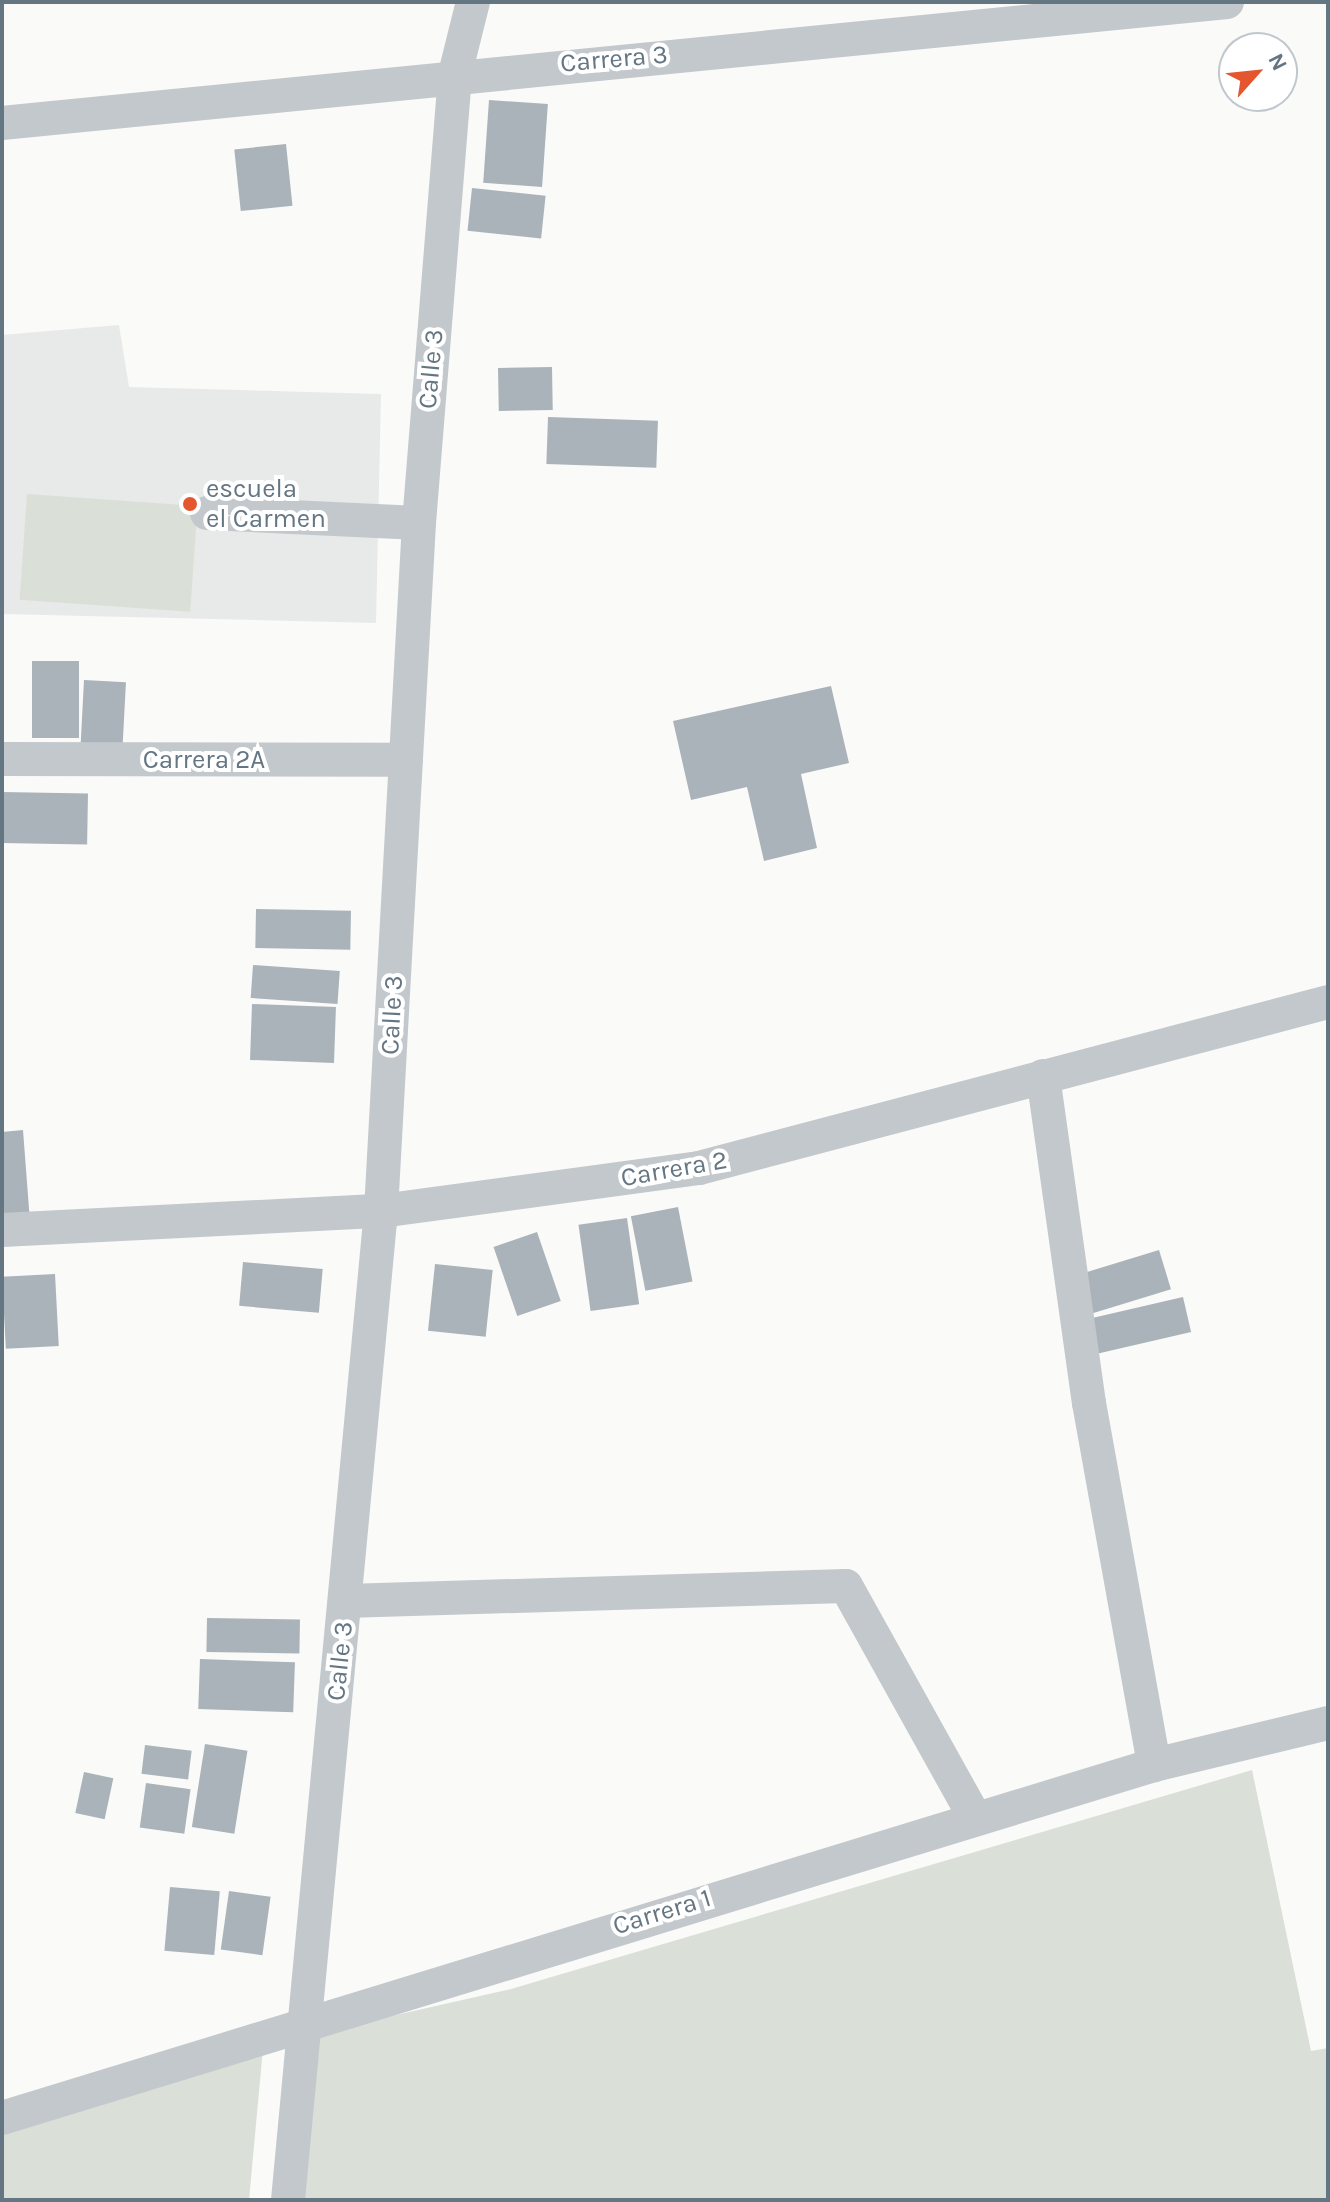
<!DOCTYPE html>
<style>
body{margin:0}
#map{position:relative;width:1330px;height:2202px;overflow:hidden;background:#fafaf8;font-family:Karla,sans-serif}
div>[style]{position:absolute}
.built>*{inset:0;background:#e8e9e9}
.green>*{inset:0;background:#dadfd7;transform-origin:0 0}
.building>*{inset:0;background:#aab3b9;transform-origin:0 0}
.minor>*{height:34px;margin:-17px;padding:0 17px;transform-origin:17px;border-radius:17px;background:#c3c8cc}
.dots>*{width:22px;height:22px;translate:-50% -50%;box-sizing:border-box;border:4px solid #fff;border-radius:50%}
span{translate:-50% -50%;white-space:nowrap;text-align:center;line-height:1.15;-webkit-text-stroke:8px #fff;paint-order:stroke}
.street-label{font-size:26px;color:#657683}
.poi-label{font-size:26px;color:#657683}
.left{translate:0 -50%;text-align:left}
.frame{position:absolute;inset:0;border:4px solid #657683;pointer-events:none}
.north{position:absolute;left:1218px;top:32px;width:80px;height:80px;box-sizing:border-box;background:#fff;border:2px solid #c1c8cd;border-radius:50%;rotate:63deg;font-size:22px;font-weight:700;line-height:32px;text-align:center;color:#657683}
.north::after{content:'';display:block;margin:auto;width:28px;height:36px;background:#e4572e;clip-path:polygon(50% 0,100% 100%,50% 72%,0 100%)}
</style>
<div id="map">
<div class="built">
<i style="clip-path:polygon(119px 325px,129px 387px,381px 394px,376px 623px,2px 614px,2px 335px)"></i>
</div>
<div class="green">
<i style="left:27px;top:494px;width:171px;height:106px;rotate:4deg"></i>
<i style="clip-path:polygon(1252px 1770px,1311px 2051px,1328px 2048px,1328px 2200px,288px 2200px,303px 2036px,511px 1989px)"></i>
<i style="clip-path:polygon(263px 2048px,249px 2200px,2px 2200px,2px 2116px)"></i>
</div>
<div class="building">
<i style="left:489px;top:100px;width:59px;height:83px;rotate:4deg"></i>
<i style="left:286px;top:144px;width:62px;height:52px;rotate:84deg"></i>
<i style="left:472px;top:188px;width:74px;height:43px;rotate:6deg"></i>
<i style="left:552px;top:367px;width:43px;height:54px;rotate:89deg"></i>
<i style="left:548px;top:417px;width:110px;height:47px;rotate:2deg"></i>
<i style="left:32px;top:661px;width:47px;height:77px"></i>
<i style="left:84px;top:680px;width:42px;height:73px;rotate:3deg"></i>
<i style="clip-path:polygon(831px 686px,849px 763px,801px 774px,817px 848px,764px 861px,747px 787px,691px 800px,673px 721px)"></i>
<i style="left:2px;top:792px;width:86px;height:51px;rotate:1deg"></i>
<i style="left:256px;top:909px;width:95px;height:39px;rotate:1deg"></i>
<i style="left:253px;top:965px;width:87px;height:33px;rotate:4deg"></i>
<i style="left:252px;top:1004px;width:84px;height:56px;rotate:2deg"></i>
<i style="clip-path:polygon(23px 1130px,30px 1222px,2px 1224px,2px 1132px)"></i>
<i style="left:678px;top:1207px;width:76px;height:48px;rotate:79deg"></i>
<i style="left:627px;top:1218px;width:87px;height:49px;rotate:82deg"></i>
<i style="left:537px;top:1232px;width:73px;height:46px;rotate:71deg"></i>
<i style="left:1159px;top:1250px;width:41px;height:87px;rotate:73deg"></i>
<i style="left:243px;top:1262px;width:80px;height:44px;rotate:5deg"></i>
<i style="left:435px;top:1264px;width:58px;height:67px;rotate:6deg"></i>
<i style="left:55px;top:1274px;width:72px;height:53px;rotate:87deg"></i>
<i style="left:1183px;top:1297px;width:36px;height:102px;rotate:77deg"></i>
<i style="left:207px;top:1618px;width:93px;height:34px;rotate:1deg"></i>
<i style="left:200px;top:1659px;width:95px;height:50px;rotate:2deg"></i>
<i style="left:205px;top:1744px;width:43px;height:84px;rotate:9deg"></i>
<i style="left:145px;top:1745px;width:47px;height:29px;rotate:7deg"></i>
<i style="left:84px;top:1772px;width:30px;height:42px;rotate:12deg"></i>
<i style="left:146px;top:1783px;width:45px;height:45px;rotate:8deg"></i>
<i style="left:170px;top:1887px;width:50px;height:64px;rotate:5deg"></i>
<i style="left:229px;top:1891px;width:42px;height:59px;rotate:8deg"></i>
</div>
<div class="minor">
<i style="left:2px;top:123px;width:1231px;rotate:-5.64deg"></i>
<i style="left:207px;top:513px;width:212px;rotate:2.7deg"></i>
<i style="left:2px;top:759px;width:404px;rotate:0.1deg"></i>
<i style="left:1043px;top:1076px;width:330px;rotate:82deg"></i>
<i style="left:1089px;top:1403px;width:368px;rotate:79.8deg"></i>
<i style="left:2px;top:1230px;width:379px;rotate:-2.9deg"></i>
<i style="left:381px;top:1211px;width:321px;rotate:-7.7deg"></i>
<i style="left:699px;top:1168px;width:651px;rotate:-14.78deg"></i>
<i style="left:346px;top:1601px;width:500px;rotate:-1.72deg"></i>
<i style="left:846px;top:1586px;width:265px;rotate:60.9deg"></i>
<i style="left:2px;top:2118px;width:1205px;rotate:-17.04deg"></i>
<i style="left:1154px;top:1765px;width:179px;rotate:-13.6deg"></i>
<i style="left:288px;top:2200px;width:993px;rotate:-84.63deg"></i>
<i style="left:381px;top:1211px;width:689px;rotate:-86.84deg"></i>
<i style="left:419px;top:523px;width:450px;rotate:-85.4deg"></i>
<i style="left:455px;top:74px;width:74px;rotate:-76deg"></i>
</div>
<div class="dots">
<i style="left:190px;top:504px;background:#e4572e"></i>
</div>
<div class="street-label">
<span style="left:614px;top:59px;rotate:-5deg">Carrera 3</span>
<span style="left:431px;top:369px;rotate:-85deg">Calle 3</span>
<span style="left:204px;top:760px">Carrera 2A</span>
<span style="left:392px;top:1015px;rotate:-87deg">Calle 3</span>
<span style="left:674px;top:1169px;rotate:-10deg">Carrera 2</span>
<span style="left:340px;top:1661px;rotate:-84deg">Calle 3</span>
<span style="left:662px;top:1912px;rotate:-17deg">Carrera 1</span>
</div>
<div class="poi-label">
<span class="left" style="left:206px;top:504px">escuela<br>el Carmen</span>
</div>
<div class="frame"></div>
<div class="north">N</div>
</div>
